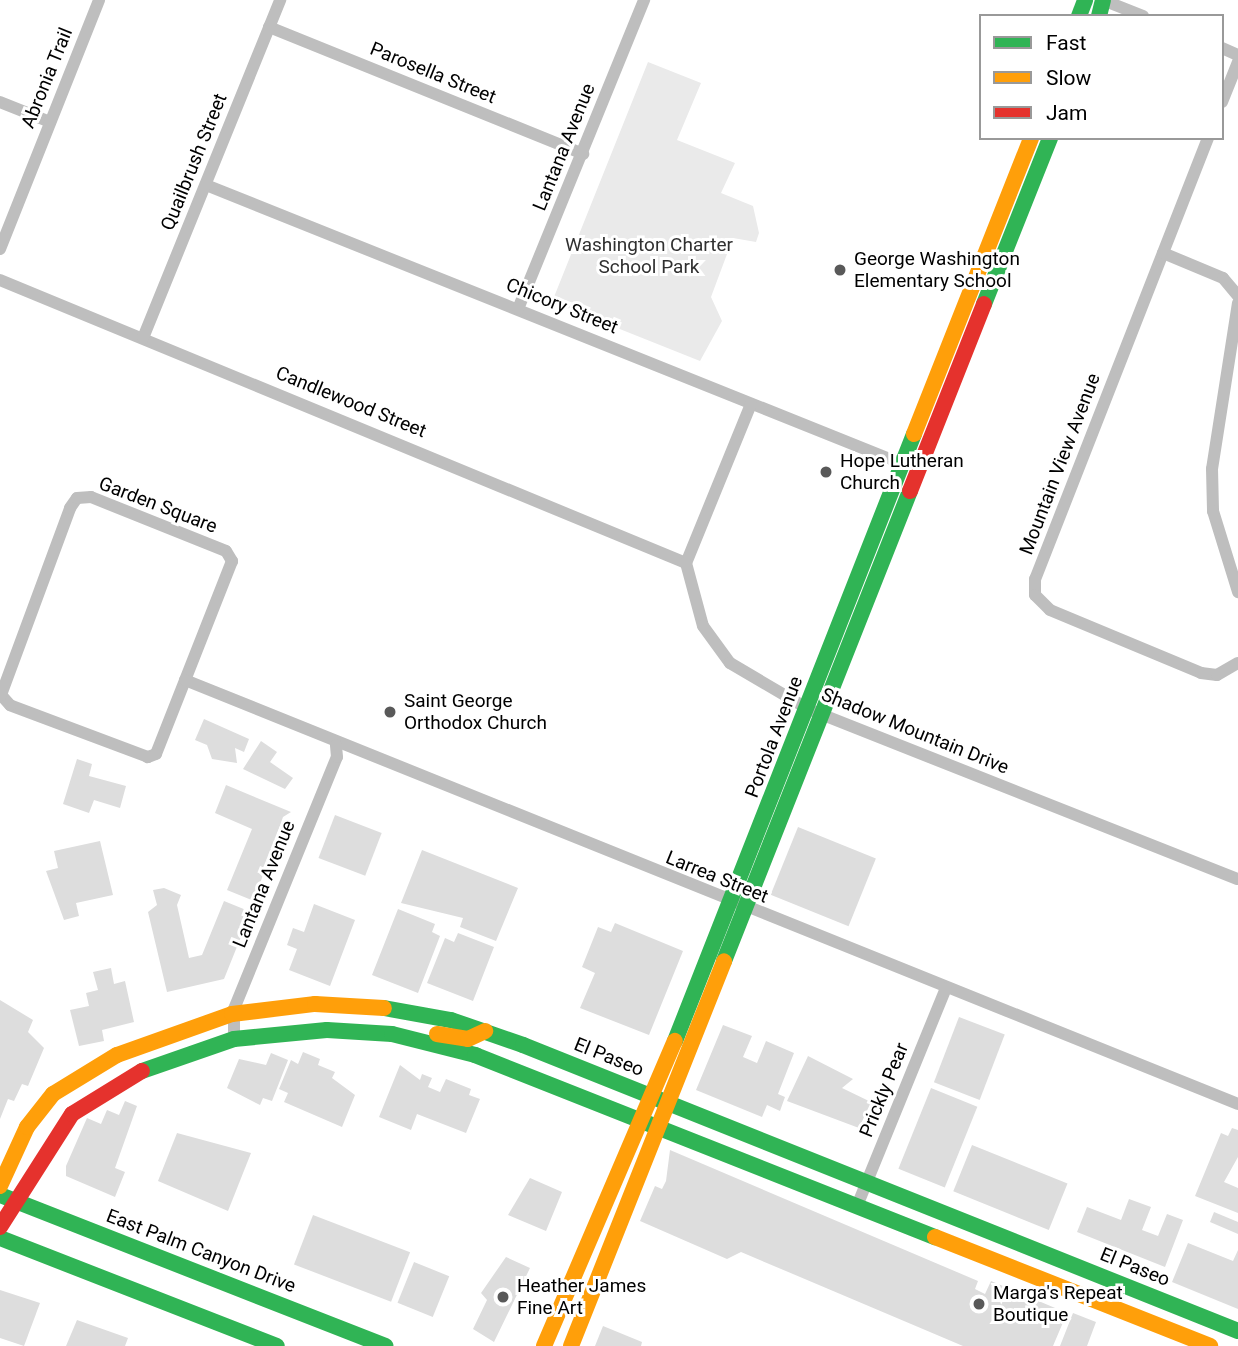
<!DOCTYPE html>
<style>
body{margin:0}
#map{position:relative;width:1238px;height:1346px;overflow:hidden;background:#fff;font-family:Roboto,sans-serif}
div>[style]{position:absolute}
.green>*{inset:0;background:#eaeaea}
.building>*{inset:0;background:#ddd;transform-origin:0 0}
.street>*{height:12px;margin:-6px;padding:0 6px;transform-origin:6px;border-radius:6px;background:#bebebe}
.fast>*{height:16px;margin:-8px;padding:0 8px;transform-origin:8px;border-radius:8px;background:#30b455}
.slow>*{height:16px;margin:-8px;padding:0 8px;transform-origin:8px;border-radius:8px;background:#ff9f0a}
.jam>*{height:16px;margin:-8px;padding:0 8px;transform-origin:8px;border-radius:8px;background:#e5322d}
.dots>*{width:19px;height:19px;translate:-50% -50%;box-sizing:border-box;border:4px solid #fff;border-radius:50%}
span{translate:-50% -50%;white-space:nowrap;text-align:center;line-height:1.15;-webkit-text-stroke:6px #fff;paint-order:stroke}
.street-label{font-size:19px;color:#000}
.park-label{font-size:19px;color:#303030}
.poi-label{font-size:19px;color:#000}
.left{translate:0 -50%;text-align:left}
.legend{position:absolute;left:979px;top:14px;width:245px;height:126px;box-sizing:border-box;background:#fff;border:2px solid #999;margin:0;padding:9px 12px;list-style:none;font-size:21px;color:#000}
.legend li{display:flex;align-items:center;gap:14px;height:35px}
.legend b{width:35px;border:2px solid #999}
</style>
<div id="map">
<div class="green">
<i style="clip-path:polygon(648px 62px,701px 83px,677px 140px,735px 163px,721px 193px,753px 206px,759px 233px,756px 242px,733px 238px,711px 297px,722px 321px,700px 361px,552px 302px)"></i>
</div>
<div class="building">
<i style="clip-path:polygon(204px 719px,249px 739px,244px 752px,235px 748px,237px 763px,212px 759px,207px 745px,195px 740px)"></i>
<i style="clip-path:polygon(261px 741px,277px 752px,270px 762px,293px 778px,285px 789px,243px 769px)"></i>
<i style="clip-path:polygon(77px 759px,92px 764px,89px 776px,126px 786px,120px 808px,94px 800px,89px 813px,63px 804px)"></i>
<i style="clip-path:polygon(226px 785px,291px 812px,283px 817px,254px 901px,227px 890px,252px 829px,215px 813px)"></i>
<i style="left:335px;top:815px;width:50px;height:46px;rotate:21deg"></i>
<i style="left:798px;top:827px;width:84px;height:73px;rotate:22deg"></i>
<i style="clip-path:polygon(100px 841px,113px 895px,76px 903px,79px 916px,64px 920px,46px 871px,58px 868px,54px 851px)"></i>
<i style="clip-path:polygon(422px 850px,518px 888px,496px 941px,460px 927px,463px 918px,401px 903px)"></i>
<i style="clip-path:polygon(164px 888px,181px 895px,177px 905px,189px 958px,202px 955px,224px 901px,251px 912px,224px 979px,167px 992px,148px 912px,157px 905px,153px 890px)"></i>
<i style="clip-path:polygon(314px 904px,355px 920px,330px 986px,289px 970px,297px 949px,287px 945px,293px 928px,304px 932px)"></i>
<i style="clip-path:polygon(398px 909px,435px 924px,432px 932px,440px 936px,418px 993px,372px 975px)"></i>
<i style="clip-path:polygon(615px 923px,683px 951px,649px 1035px,580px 1008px,595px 973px,582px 967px,598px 927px,611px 932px)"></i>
<i style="clip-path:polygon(458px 933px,494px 947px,473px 1001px,427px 983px,445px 938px,454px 942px)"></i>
<i style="clip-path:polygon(111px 968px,114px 984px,125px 981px,134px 1022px,102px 1030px,104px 1041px,79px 1046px,70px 1010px,89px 1006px,86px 993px,98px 990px,93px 972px)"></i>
<i style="clip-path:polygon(0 1000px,33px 1020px,28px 1032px,44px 1048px,28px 1086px,22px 1084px,14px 1101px,8px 1099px,0 1119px)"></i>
<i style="left:959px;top:1017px;width:49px;height:70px;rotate:21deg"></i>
<i style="clip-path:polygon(723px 1025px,752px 1036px,743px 1057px,757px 1063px,766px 1041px,794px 1053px,778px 1094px,785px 1097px,780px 1111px,767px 1105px,762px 1117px,696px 1090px)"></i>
<i style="clip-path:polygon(303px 1052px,320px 1059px,318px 1065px,335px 1072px,332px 1078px,355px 1095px,342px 1127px,284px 1102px,288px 1093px,279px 1089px,291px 1060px,298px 1064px)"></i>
<i style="clip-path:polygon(271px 1053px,288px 1060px,272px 1101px,263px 1098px,260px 1105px,227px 1088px,239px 1059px,266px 1065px)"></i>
<i style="clip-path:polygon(808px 1056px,853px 1079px,842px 1088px,871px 1102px,859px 1128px,787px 1101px)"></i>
<i style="clip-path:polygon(400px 1065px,420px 1080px,422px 1074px,432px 1078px,428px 1087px,440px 1092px,446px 1079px,471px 1089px,469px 1095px,480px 1099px,466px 1133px,417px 1114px,411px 1130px,379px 1117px)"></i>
<i style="left:931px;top:1088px;width:50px;height:87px;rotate:22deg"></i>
<i style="clip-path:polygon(125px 1101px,137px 1106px,115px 1168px,125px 1172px,115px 1197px,66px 1176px,66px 1166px,87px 1118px,101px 1124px,107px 1110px,119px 1115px)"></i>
<i style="clip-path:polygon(1232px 1128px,1238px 1130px,1238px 1157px,1224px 1182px,1238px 1188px,1238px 1213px,1195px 1196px,1221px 1133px,1228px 1136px)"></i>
<i style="clip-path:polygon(177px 1133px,251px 1153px,228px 1211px,158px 1181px)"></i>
<i style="left:972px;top:1145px;width:103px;height:50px;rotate:22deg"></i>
<i style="clip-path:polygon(670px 1150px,978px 1281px,975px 1289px,985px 1294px,991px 1281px,1067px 1313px,1053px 1346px,963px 1346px,741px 1252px,727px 1259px,640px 1221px,655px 1186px,662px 1189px,666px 1181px)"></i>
<i style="clip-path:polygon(530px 1178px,562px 1192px,546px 1231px,508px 1215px)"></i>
<i style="clip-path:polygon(1129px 1199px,1151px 1207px,1142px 1230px,1158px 1236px,1167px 1214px,1183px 1220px,1165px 1267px,1077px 1232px,1087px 1207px,1121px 1220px)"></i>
<i style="clip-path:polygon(1214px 1212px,1238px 1222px,1238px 1234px,1210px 1222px)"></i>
<i style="left:313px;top:1215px;width:104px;height:53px;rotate:21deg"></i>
<i style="clip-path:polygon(1188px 1243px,1233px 1261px,1238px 1250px,1238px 1309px,1172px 1282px)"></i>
<i style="clip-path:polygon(506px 1257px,530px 1268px,494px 1342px,473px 1329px,487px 1300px,481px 1293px)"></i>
<i style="left:414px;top:1262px;width:38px;height:44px;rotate:22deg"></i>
<i style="clip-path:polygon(0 1290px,40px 1303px,24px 1346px,0 1338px)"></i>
<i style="clip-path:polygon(1073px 1313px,1096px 1322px,1087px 1346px,1060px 1346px)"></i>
<i style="clip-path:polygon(77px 1320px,128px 1338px,125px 1346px,66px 1346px)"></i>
<i style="clip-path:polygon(603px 1326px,642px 1342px,641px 1346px,595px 1346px)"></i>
</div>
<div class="street">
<i style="left:1105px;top:1px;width:41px;rotate:21.5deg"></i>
<i style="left:269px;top:27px;width:339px;rotate:22deg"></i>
<i style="left:1222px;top:48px;width:17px;rotate:24deg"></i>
<i style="left:0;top:102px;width:54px;rotate:21.8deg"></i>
<i style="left:1222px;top:102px;width:43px;rotate:-68.2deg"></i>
<i style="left:1208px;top:138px;width:474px;rotate:111.4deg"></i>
<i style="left:1035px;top:579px;width:16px;rotate:90deg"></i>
<i style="left:1035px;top:595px;width:21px;rotate:45deg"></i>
<i style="left:1050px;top:610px;width:164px;rotate:22.6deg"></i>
<i style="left:1201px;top:673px;width:16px;rotate:7deg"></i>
<i style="left:1217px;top:675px;width:24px;rotate:-30deg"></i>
<i style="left:206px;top:185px;width:750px;rotate:21.84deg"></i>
<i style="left:0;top:249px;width:268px;rotate:-68.3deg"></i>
<i style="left:1163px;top:253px;width:65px;rotate:22.6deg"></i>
<i style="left:1223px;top:278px;width:23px;rotate:50deg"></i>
<i style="left:0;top:280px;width:742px;rotate:22.42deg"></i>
<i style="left:1238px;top:303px;width:168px;rotate:98.9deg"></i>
<i style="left:1212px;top:469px;width:42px;rotate:88.6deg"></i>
<i style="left:1213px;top:511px;width:85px;rotate:72.8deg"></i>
<i style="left:518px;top:309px;width:334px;rotate:-67.8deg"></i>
<i style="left:143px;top:338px;width:365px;rotate:-67.9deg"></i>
<i style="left:751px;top:404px;width:172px;rotate:112.2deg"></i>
<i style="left:686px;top:563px;width:65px;rotate:74.9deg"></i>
<i style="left:703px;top:626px;width:46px;rotate:53.9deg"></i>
<i style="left:730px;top:663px;width:91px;rotate:30.5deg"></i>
<i style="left:808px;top:709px;width:462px;rotate:21.6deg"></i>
<i style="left:91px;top:497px;width:145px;rotate:21.8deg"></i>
<i style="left:226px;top:551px;width:12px;rotate:59deg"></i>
<i style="left:232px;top:561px;width:207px;rotate:111.5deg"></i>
<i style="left:156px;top:754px;width:9px;rotate:159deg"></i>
<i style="left:148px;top:757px;width:147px;rotate:-159.4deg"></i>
<i style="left:10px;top:705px;width:13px;rotate:-132deg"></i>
<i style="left:1px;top:695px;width:199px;rotate:-69.7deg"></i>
<i style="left:70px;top:508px;width:12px;rotate:-55deg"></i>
<i style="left:77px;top:498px;width:14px;rotate:-4deg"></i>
<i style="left:185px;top:680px;width:1135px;rotate:21.93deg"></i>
<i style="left:234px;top:1039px;width:30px;rotate:-90deg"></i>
<i style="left:234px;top:1009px;width:272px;rotate:-67.8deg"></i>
<i style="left:337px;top:757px;width:12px;rotate:-95deg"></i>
<i style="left:857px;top:1206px;width:235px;rotate:-67.8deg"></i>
</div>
<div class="fast">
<i style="left:1079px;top:16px;width:17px;rotate:-69deg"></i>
<i style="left:1099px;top:16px;width:16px;rotate:-76deg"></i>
<i style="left:984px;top:304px;width:179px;rotate:-68.3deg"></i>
<i style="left:724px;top:961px;width:505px;rotate:-68.41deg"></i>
<i style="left:384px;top:1008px;width:68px;rotate:10.2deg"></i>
<i style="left:451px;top:1020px;width:76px;rotate:19.1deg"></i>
<i style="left:523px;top:1045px;width:770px;rotate:21.8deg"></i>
<i style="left:675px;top:1041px;width:652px;rotate:-68.51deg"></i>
<i style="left:142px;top:1071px;width:97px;rotate:-19.2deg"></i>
<i style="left:234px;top:1039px;width:93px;rotate:-5.5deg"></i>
<i style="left:327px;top:1030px;width:65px;rotate:3.5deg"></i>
<i style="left:392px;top:1034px;width:86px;rotate:14.2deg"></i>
<i style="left:475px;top:1055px;width:495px;rotate:21.6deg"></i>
<i style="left:0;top:1195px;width:414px;rotate:21.4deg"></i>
<i style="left:0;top:1238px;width:297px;rotate:21.3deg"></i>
</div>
<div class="slow">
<i style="left:914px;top:434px;width:318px;rotate:-68.4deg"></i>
<i style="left:437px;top:1034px;width:31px;rotate:9deg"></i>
<i style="left:468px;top:1039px;width:19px;rotate:-25deg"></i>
<i style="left:0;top:1186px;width:65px;rotate:-65.4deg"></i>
<i style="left:27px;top:1127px;width:42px;rotate:-51.8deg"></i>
<i style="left:53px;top:1094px;width:75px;rotate:-31.4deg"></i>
<i style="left:117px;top:1055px;width:122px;rotate:-19.6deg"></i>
<i style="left:232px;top:1014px;width:84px;rotate:-6.9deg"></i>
<i style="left:315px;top:1004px;width:69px;rotate:3.3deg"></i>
<i style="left:935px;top:1237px;width:296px;rotate:21.6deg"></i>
<i style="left:544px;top:1346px;width:332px;rotate:-66.8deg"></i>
<i style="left:571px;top:1346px;width:414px;rotate:-68.3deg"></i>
</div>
<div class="jam">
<i style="left:910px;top:491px;width:201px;rotate:-68.4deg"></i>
<i style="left:0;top:1227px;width:134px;rotate:-57.5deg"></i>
<i style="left:72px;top:1114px;width:82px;rotate:-31.6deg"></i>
</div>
<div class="dots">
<i style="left:840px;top:270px;background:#595959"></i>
<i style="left:826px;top:472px;background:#595959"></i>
<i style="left:390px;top:712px;background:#595959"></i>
<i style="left:503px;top:1297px;background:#595959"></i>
<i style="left:979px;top:1304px;background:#595959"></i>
</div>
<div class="street-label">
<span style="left:433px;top:73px;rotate:22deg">Parosella Street</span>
<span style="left:47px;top:78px;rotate:-68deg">Abronia Trail</span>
<span style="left:564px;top:147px;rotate:-68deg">Lantana Avenue</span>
<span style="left:194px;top:162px;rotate:-68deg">Quailbrush Street</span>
<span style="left:562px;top:306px;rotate:22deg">Chicory Street</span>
<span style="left:351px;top:402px;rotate:22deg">Candlewood Street</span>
<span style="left:1060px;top:464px;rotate:-69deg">Mountain View Avenue</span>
<span style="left:158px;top:505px;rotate:21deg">Garden Square</span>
<span style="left:915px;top:731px;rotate:22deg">Shadow Mountain Drive</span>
<span style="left:774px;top:737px;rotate:-69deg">Portola Avenue</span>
<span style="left:717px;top:877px;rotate:22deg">Larrea Street</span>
<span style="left:264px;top:884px;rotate:-68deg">Lantana Avenue</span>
<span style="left:609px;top:1057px;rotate:22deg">El Paseo</span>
<span style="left:884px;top:1090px;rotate:-68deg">Prickly Pear</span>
<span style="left:201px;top:1251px;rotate:21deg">East Palm Canyon Drive</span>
<span style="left:1135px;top:1267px;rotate:22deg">El Paseo</span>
</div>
<div class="park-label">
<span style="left:649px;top:256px">Washington Charter<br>School Park</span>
</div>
<div class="poi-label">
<span class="left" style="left:854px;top:270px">George Washington<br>Elementary School</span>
<span class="left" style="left:840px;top:472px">Hope Lutheran<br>Church</span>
<span class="left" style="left:404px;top:712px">Saint George<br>Orthodox Church</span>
<span class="left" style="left:517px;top:1297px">Heather James<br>Fine Art</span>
<span class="left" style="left:993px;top:1304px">Marga's Repeat<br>Boutique</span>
</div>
<ul class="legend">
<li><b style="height:9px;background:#30b455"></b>Fast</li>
<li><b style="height:9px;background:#ff9f0a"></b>Slow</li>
<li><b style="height:9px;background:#e5322d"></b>Jam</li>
</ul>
</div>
